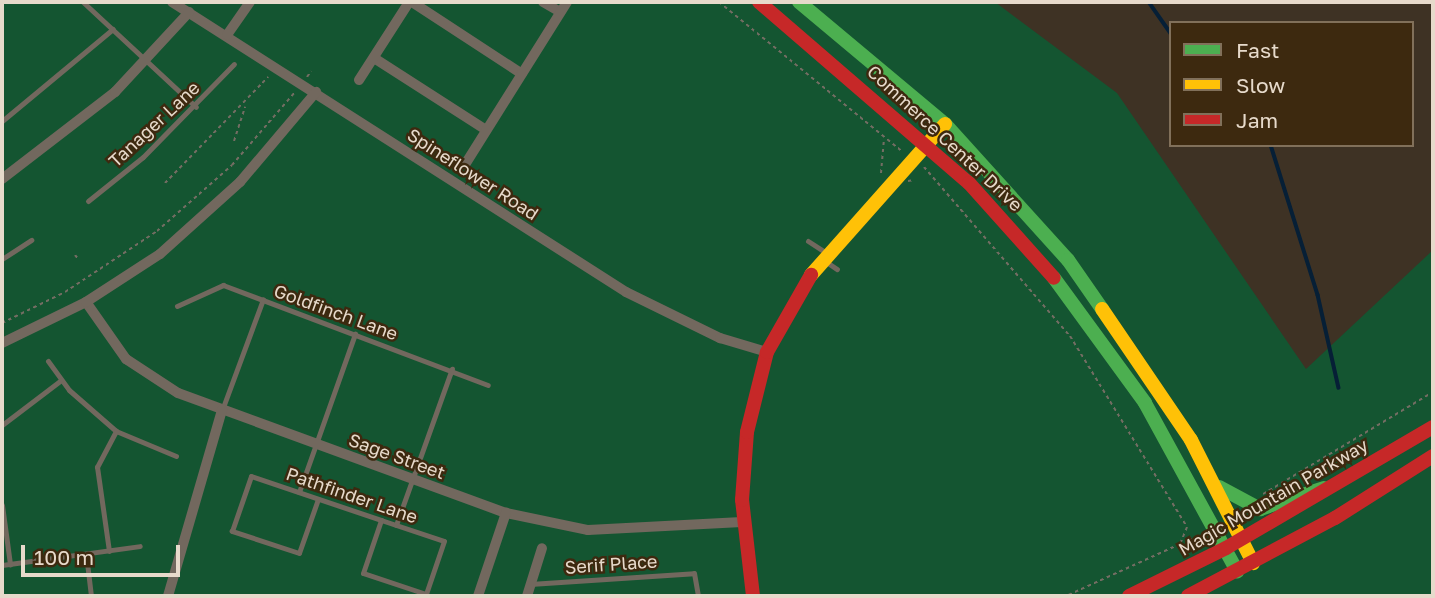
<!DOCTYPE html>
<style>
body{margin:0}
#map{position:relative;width:1435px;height:598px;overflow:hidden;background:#3e3224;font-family:"Golos Text",sans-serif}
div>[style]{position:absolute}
.green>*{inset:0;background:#145531}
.stream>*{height:3.5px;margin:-1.75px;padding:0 1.75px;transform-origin:1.75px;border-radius:1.75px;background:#061f36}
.path>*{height:2px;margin-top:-1px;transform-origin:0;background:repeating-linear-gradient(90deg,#746d63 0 3.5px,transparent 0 7px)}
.lane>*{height:5px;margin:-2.5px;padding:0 2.5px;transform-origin:2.5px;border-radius:2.5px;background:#72685e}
.street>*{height:10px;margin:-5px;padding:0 5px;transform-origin:5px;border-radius:5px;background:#72685e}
.fast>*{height:14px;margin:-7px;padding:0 7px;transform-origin:7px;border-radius:7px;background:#4caf50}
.slow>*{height:14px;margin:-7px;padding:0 7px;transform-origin:7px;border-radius:7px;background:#ffc107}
.jam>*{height:14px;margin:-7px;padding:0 7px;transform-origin:7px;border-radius:7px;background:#c62828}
span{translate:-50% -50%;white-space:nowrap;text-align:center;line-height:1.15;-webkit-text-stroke:5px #3d290f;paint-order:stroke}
.street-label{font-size:18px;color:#e7dacb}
.frame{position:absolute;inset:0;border:4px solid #e7dacb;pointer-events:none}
.legend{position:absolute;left:1169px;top:21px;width:245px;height:126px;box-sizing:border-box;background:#3d290f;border:2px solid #81705a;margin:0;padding:9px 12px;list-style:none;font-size:21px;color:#e7dacb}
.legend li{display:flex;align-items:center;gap:14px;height:35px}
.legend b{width:35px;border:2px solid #81705a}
.scale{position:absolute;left:21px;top:545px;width:159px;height:32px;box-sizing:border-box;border:4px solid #e7dacb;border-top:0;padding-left:9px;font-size:21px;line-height:24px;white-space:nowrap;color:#e7dacb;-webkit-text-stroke:5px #3d290f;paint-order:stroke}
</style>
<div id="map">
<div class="green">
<i style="clip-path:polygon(2px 2px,995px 2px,1117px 93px,1306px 369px,1433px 250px,1433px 596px,2px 596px)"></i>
</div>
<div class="stream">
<i style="left:1149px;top:2px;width:39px;rotate:55deg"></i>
<i style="left:1271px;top:145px;width:157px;rotate:72.6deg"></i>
<i style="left:1318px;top:295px;width:95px;rotate:77.3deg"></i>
</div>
<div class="path">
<i style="left:719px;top:2px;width:236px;rotate:39.2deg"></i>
<i style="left:307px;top:77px;width:7px;rotate:-56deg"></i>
<i style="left:234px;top:141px;width:36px;rotate:-72deg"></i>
<i style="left:924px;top:167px;width:223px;rotate:49.2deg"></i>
<i style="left:1070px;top:336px;width:224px;rotate:58.5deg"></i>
<i style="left:1187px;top:527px;width:18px;rotate:112deg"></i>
<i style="left:1180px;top:544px;width:125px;rotate:155.5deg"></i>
<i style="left:881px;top:173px;width:32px;rotate:-85deg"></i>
<i style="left:908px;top:181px;width:6px;rotate:-9deg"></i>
<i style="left:165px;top:183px;width:148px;rotate:-45.8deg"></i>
<i style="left:75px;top:255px;width:6px;rotate:51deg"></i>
<i style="left:2px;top:323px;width:70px;rotate:-26.2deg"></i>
<i style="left:65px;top:292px;width:110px;rotate:-33.5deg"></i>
<i style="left:157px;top:231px;width:100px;rotate:-41.3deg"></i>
<i style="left:232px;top:165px;width:96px;rotate:-49.2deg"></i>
<i style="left:1263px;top:494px;width:198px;rotate:-31deg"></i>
<i style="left:1188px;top:538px;width:16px;rotate:-4deg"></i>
<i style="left:1188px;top:538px;width:14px;rotate:45deg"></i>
</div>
<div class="lane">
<i style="left:83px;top:2px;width:154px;rotate:42.9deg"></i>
<i style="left:2px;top:121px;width:144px;rotate:-39.7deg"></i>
<i style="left:88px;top:201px;width:70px;rotate:-38.7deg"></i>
<i style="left:143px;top:157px;width:130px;rotate:-45.6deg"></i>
<i style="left:808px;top:241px;width:20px;rotate:33deg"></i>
<i style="left:2px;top:259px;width:35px;rotate:-33deg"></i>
<i style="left:822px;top:259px;width:18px;rotate:34deg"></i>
<i style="left:177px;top:306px;width:51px;rotate:-24.5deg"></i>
<i style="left:223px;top:285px;width:283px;rotate:20.7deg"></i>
<i style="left:48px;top:361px;width:36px;rotate:54deg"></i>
<i style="left:69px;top:390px;width:62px;rotate:41.1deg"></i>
<i style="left:116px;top:431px;width:65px;rotate:22.6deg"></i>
<i style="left:222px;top:410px;width:118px;rotate:-69.7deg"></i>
<i style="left:2px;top:425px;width:74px;rotate:-37.3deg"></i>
<i style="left:299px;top:492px;width:168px;rotate:-70.5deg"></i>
<i style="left:318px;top:499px;width:57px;rotate:109.4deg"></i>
<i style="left:299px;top:553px;width:71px;rotate:-161.8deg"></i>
<i style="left:232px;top:531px;width:58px;rotate:-70.9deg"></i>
<i style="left:251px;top:476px;width:137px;rotate:18.7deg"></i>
<i style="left:381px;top:520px;width:66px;rotate:18.4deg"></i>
<i style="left:444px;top:541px;width:56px;rotate:108.8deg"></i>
<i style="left:426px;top:594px;width:66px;rotate:-161.6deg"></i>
<i style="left:363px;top:573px;width:56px;rotate:-71.2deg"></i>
<i style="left:2px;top:505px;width:60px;rotate:82.3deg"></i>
<i style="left:396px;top:525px;width:166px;rotate:-70.3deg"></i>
<i style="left:109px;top:551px;width:85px;rotate:-98.1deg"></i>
<i style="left:97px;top:467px;width:41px;rotate:-62.2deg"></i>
<i style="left:86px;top:554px;width:42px;rotate:83.2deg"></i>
<i style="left:2px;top:565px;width:139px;rotate:-7.8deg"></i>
<i style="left:530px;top:584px;width:164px;rotate:-3.8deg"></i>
<i style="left:694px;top:573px;width:23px;rotate:80deg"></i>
</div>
<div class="street">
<i style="left:172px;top:2px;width:539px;rotate:32.57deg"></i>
<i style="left:626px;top:292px;width:105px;rotate:26.1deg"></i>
<i style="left:720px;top:338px;width:49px;rotate:16.6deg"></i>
<i style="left:412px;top:2px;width:131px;rotate:33.2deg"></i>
<i style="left:543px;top:2px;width:20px;rotate:30deg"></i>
<i style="left:227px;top:35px;width:40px;rotate:-55.1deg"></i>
<i style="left:374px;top:58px;width:133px;rotate:32.7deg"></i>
<i style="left:359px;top:80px;width:93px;rotate:-57.3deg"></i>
<i style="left:466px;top:163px;width:190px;rotate:-57.9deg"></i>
<i style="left:2px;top:179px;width:143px;rotate:-37.6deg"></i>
<i style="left:115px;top:92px;width:109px;rotate:-47.2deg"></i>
<i style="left:86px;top:302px;width:70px;rotate:54.9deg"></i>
<i style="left:126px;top:359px;width:62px;rotate:33.2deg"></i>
<i style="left:178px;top:393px;width:349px;rotate:20.1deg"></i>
<i style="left:506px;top:513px;width:84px;rotate:11.7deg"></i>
<i style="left:588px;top:530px;width:154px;rotate:-3deg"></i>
<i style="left:2px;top:343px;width:93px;rotate:-26deg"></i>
<i style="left:86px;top:302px;width:88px;rotate:-33deg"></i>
<i style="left:160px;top:254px;width:108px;rotate:-42deg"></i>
<i style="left:240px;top:182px;width:118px;rotate:-49.8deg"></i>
<i style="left:168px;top:596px;width:194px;rotate:-73.8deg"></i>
<i style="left:478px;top:596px;width:88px;rotate:-71.4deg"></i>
<i style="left:527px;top:596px;width:50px;rotate:-72.6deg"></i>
</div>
<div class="fast">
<i style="left:799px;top:2px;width:190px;rotate:39.9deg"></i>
<i style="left:945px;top:124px;width:183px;rotate:47.9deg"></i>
<i style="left:1068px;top:260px;width:60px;rotate:55.2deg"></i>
<i style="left:1054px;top:278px;width:155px;rotate:53.9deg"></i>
<i style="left:1145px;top:403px;width:192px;rotate:61.3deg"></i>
<i style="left:1219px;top:487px;width:47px;rotate:28.2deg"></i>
<i style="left:1260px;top:509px;width:67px;rotate:-18.2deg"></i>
</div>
<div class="slow">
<i style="left:811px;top:275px;width:202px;rotate:-48.4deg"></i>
<i style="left:1102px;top:309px;width:158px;rotate:55.8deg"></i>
<i style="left:1191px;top:440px;width:138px;rotate:63.2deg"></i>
</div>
<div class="jam">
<i style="left:759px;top:2px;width:277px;rotate:40.8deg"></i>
<i style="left:969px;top:183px;width:127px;rotate:48.2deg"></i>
<i style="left:753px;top:596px;width:97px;rotate:-96.5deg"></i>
<i style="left:742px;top:500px;width:68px;rotate:-85.8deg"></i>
<i style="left:747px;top:432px;width:82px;rotate:-76deg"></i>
<i style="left:767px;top:352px;width:89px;rotate:-60.3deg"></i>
<i style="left:1129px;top:596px;width:108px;rotate:-26.3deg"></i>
<i style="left:1226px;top:548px;width:240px;rotate:-30.3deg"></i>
<i style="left:1188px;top:596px;width:166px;rotate:-28deg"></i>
<i style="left:1335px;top:518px;width:116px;rotate:-32.3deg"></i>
</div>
<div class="street-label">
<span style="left:154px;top:124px;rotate:-43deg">Tanager Lane</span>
<span style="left:945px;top:138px;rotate:43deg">Commerce Center Drive</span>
<span style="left:473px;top:174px;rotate:33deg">Spineflower Road</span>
<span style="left:336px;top:312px;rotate:20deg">Goldfinch Lane</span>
<span style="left:397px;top:456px;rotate:20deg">Sage Street</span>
<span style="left:352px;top:495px;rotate:19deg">Pathfinder Lane</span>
<span style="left:1273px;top:497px;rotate:-30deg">Magic Mountain Parkway</span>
<span style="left:611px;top:564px;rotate:-4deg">Serif Place</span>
</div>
<div class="frame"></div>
<ul class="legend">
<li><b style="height:9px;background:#4caf50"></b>Fast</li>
<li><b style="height:9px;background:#ffc107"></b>Slow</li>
<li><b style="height:9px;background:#c62828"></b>Jam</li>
</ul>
<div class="scale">100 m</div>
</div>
